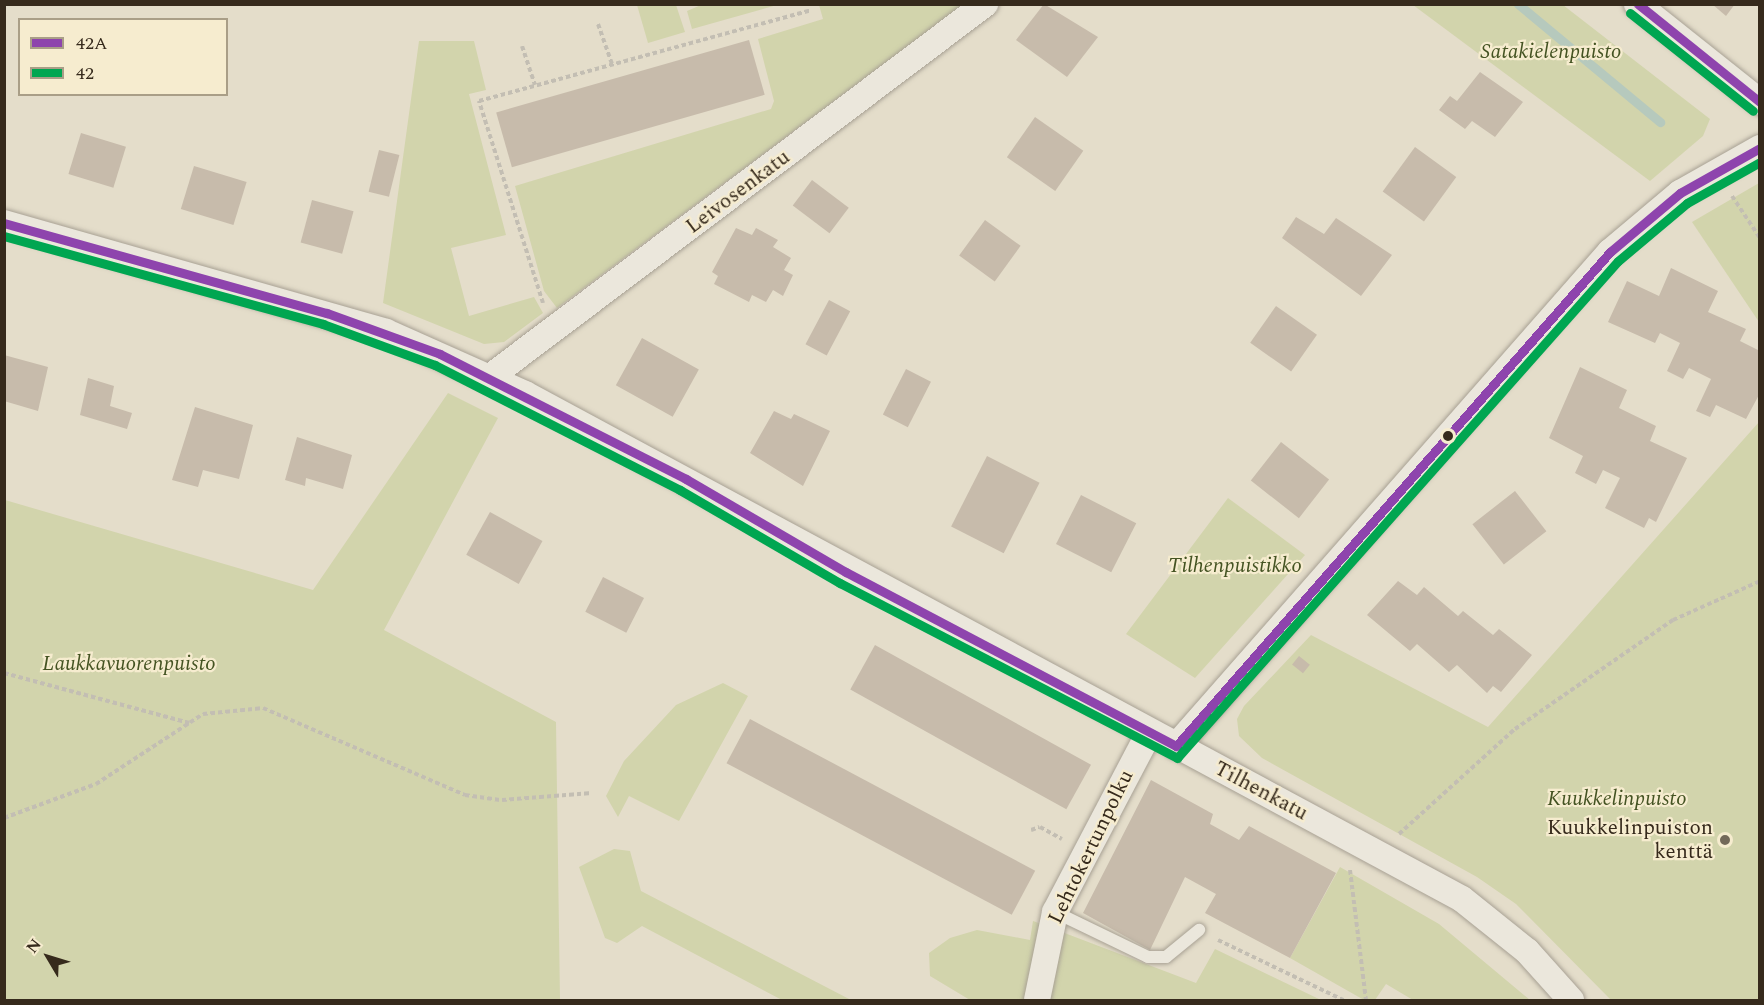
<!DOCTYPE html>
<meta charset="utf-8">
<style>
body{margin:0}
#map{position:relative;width:1764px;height:1005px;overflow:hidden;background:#e4ddca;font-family:Spectral,serif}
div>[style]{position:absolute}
.green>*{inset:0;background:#d2d4ac}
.stream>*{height:9px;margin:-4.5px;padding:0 4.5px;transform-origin:4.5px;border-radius:4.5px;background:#b6c9bd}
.building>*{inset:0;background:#c7bbab;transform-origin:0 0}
.path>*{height:4px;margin-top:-2px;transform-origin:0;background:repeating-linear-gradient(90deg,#c3beb3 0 4.5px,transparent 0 7.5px)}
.roads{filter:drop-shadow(0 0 2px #a8a194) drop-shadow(0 0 2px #a8a194)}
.service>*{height:12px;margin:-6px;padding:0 6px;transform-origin:6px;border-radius:6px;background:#ebe7dc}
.minor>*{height:26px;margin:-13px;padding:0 13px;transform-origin:13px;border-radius:13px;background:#ebe7dc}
.bus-1>*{height:9px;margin:-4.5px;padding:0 4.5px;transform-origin:4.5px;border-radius:4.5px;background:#8e44ad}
.bus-2>*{height:9px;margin:-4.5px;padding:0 4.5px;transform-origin:4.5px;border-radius:4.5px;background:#00a651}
.dots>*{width:16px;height:16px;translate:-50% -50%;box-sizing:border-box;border:3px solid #f6eccf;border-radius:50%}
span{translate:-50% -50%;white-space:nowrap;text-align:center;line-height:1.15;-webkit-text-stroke:4.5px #f6eccf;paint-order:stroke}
.park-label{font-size:21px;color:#445322;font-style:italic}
.street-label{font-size:21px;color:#362a1c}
.poi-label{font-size:21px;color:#362a1c}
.right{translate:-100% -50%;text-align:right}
.frame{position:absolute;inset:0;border:6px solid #362a1c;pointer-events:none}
.legend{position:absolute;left:18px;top:18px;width:210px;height:78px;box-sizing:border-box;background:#f6eccf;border:2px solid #a99e87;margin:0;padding:8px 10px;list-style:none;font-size:18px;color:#362a1c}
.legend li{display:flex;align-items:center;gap:12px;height:30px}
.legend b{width:30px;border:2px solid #a99e87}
.north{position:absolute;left:18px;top:927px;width:60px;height:60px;-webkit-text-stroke:4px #f6eccf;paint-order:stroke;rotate:308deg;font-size:16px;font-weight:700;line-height:24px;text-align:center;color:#362a1c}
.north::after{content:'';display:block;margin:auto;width:21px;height:27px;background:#362a1c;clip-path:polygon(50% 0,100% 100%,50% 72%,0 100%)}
</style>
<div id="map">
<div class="green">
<i style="clip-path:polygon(637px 5px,676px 5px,685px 32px,648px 43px)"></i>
<i style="clip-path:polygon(701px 5px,701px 4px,777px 5px,692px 29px,687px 11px)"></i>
<i style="clip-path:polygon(819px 5px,962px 5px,557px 308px,544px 291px,515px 186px,771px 109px,774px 101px,758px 39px,823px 19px)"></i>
<i style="clip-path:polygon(1413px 5px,1563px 5px,1710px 119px,1703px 136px,1650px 181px)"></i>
<i style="clip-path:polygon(419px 41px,474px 41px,486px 90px,469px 94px,506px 235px,451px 248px,469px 316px,534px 297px,543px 313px,504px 342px,484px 344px,383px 303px)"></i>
<i style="clip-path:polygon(1759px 183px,1759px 322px,1692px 222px)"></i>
<i style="clip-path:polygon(448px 393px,498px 418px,384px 630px,556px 722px,560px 1000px,5px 1000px,5px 500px,313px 590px)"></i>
<i style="clip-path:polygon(1759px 422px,1759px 1000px,1611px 1000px,1516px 904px,1477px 877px,1262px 758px,1239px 736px,1237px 719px,1244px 706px,1311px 635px,1488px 727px)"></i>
<i style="clip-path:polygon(1228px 498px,1305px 555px,1195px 678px,1126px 634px)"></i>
<i style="clip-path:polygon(723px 683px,748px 696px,679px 821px,629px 796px,618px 817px,606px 796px,624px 761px,676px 705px)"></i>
<i style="clip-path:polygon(614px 849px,630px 851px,641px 891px,851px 1000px,782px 1000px,642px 926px,617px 943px,605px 938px,579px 867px)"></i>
<i style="clip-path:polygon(1340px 867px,1439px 924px,1530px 1000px,1413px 1000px,1386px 984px,1375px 1000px,1364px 1000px,1290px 958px)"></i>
<i style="clip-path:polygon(1033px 921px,1196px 983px,1215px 949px,1321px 1000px,970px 1000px,930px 976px,929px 953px,950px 938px,977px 930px,1030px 940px)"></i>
</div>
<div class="stream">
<i style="left:1518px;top:4px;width:185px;rotate:39.7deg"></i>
</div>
<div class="building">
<i style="clip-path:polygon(1044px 4px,1098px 37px,1067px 77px,1016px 40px)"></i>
<i style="clip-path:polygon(1712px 4px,1735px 4px,1726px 16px)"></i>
<i style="left:749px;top:40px;width:57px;height:263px;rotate:74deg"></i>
<i style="clip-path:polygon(1480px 72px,1523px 102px,1495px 137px,1472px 121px,1465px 129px,1439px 110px,1450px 96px,1457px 101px)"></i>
<i style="left:1035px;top:117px;width:59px;height:49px;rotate:35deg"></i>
<i style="left:81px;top:133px;width:47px;height:43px;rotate:17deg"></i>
<i style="left:1415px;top:147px;width:51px;height:55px;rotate:36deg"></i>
<i style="left:379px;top:150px;width:21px;height:43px;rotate:14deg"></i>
<i style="left:194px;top:166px;width:55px;height:45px;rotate:17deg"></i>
<i style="left:812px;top:180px;width:46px;height:32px;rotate:37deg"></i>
<i style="left:312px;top:200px;width:43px;height:44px;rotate:15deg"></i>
<i style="clip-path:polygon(1296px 217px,1324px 234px,1336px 218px,1392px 255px,1361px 296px,1282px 238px)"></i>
<i style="left:985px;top:220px;width:44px;height:44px;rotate:36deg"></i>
<i style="clip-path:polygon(736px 228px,752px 235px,756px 228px,778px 240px,773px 247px,791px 258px,784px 270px,793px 275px,783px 296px,773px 290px,766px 302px,752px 295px,749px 302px,714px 284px,718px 276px,712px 272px)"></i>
<i style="clip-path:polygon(1671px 268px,1718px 291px,1708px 312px,1746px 329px,1740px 341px,1760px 351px,1760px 393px,1746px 419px,1716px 405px,1710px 417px,1696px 411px,1711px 379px,1689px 368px,1683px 379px,1667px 371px,1680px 343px,1660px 333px,1655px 343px,1608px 322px,1627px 281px,1659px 296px)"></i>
<i style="left:829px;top:300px;width:24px;height:50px;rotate:28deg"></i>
<i style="left:1276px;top:306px;width:50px;height:45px;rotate:35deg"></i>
<i style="left:642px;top:338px;width:65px;height:54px;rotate:29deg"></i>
<i style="clip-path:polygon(4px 355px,48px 367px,38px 411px,4px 401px)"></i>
<i style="clip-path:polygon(1580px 367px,1627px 390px,1619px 408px,1656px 426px,1650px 441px,1687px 458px,1656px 522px,1649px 518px,1644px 528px,1605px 508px,1620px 478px,1603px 470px,1596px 484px,1575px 473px,1583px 456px,1549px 438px)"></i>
<i style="left:906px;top:369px;width:28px;height:51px;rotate:27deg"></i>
<i style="clip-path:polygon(88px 378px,114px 386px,110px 406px,132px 413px,127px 429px,80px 415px)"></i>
<i style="clip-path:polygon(195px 407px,253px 425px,239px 479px,203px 470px,198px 487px,172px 480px)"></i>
<i style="clip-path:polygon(774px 411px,791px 419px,794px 414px,830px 431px,803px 486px,750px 453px)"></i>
<i style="clip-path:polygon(297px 437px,352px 455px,343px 489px,306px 478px,305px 486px,285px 480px)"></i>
<i style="left:1281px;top:442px;width:61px;height:49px;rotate:38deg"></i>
<i style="left:987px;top:456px;width:59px;height:79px;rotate:27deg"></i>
<i style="left:1515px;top:491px;width:51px;height:54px;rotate:52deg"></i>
<i style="left:1081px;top:495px;width:62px;height:55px;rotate:27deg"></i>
<i style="left:490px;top:512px;width:60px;height:49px;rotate:29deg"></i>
<i style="left:603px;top:577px;width:46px;height:39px;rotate:27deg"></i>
<i style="clip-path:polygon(1398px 581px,1417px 595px,1424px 587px,1458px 616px,1463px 611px,1493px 635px,1499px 629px,1532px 655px,1501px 692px,1493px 686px,1487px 693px,1457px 665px,1449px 672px,1417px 644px,1410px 651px,1367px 615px)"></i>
<i style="left:875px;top:645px;width:247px;height:51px;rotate:29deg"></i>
<i style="left:1299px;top:656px;width:14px;height:11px;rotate:39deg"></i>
<i style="left:750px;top:719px;width:323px;height:50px;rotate:28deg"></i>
<i style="clip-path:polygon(1151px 780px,1213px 814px,1210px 824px,1239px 840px,1249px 826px,1336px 873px,1290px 958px,1205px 913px,1216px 894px,1185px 877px,1150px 950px,1083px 913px)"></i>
</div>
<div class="path">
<i style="left:598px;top:24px;width:42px;rotate:70.7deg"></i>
<i style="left:522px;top:46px;width:41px;rotate:71.6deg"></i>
<i style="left:1732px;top:196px;width:50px;rotate:56.3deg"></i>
<i style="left:543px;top:303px;width:212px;rotate:-107.6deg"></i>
<i style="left:479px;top:101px;width:344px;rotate:-15.3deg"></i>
<i style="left:4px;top:673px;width:192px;rotate:15.1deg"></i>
<i style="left:4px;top:818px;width:98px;rotate:-20.3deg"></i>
<i style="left:96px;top:784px;width:128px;rotate:-33.2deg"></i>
<i style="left:203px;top:714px;width:60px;rotate:-5.7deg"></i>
<i style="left:263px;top:708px;width:220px;rotate:23.3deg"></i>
<i style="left:465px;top:795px;width:37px;rotate:8deg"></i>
<i style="left:502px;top:800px;width:90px;rotate:-4.4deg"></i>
<i style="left:1031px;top:830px;width:9px;rotate:-18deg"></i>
<i style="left:1040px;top:827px;width:25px;rotate:29deg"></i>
<i style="left:1399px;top:834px;width:156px;rotate:-42.2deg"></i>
<i style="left:1515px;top:729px;width:192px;rotate:-34.6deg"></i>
<i style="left:1673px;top:620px;width:95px;rotate:-24.1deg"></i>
<i style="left:1350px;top:870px;width:131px;rotate:83deg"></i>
<i style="left:1218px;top:940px;width:139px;rotate:25.6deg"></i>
</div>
<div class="roads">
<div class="service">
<i style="left:1055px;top:912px;width:103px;rotate:25.8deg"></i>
<i style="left:1148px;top:957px;width:18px"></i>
<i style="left:1166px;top:957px;width:43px;rotate:-39.3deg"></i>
</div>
<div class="minor">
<i style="left:1637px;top:4px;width:157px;rotate:38.5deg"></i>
<i style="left:4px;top:223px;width:397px;rotate:15.9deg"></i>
<i style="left:386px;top:332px;width:152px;rotate:24deg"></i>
<i style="left:525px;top:394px;width:1064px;rotate:28.32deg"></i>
<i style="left:1462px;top:899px;width:83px;rotate:38.7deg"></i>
<i style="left:1527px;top:951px;width:66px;rotate:48.1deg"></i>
<i style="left:490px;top:377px;width:620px;rotate:-37deg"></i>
<i style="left:1176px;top:746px;width:658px;rotate:-48.7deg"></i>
<i style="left:1610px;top:252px;width:92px;rotate:-40.1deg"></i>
<i style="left:1680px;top:193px;width:92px;rotate:-29.4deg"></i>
<i style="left:1037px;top:1000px;width:90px;rotate:-78.4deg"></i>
<i style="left:1055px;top:912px;width:202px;rotate:-62.3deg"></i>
</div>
</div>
<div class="bus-1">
<i style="left:1638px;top:4px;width:156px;rotate:38.8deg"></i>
<i style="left:4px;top:223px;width:335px;rotate:15.6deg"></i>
<i style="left:327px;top:313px;width:120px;rotate:19.9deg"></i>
<i style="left:440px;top:354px;width:276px;rotate:26.9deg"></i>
<i style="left:686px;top:479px;width:185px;rotate:30.2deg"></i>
<i style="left:846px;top:572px;width:373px;rotate:27.8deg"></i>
<i style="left:1176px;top:746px;width:658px;rotate:-48.7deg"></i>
<i style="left:1610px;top:252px;width:92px;rotate:-40.1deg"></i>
<i style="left:1680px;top:193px;width:92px;rotate:-29.4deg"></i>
</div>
<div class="bus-2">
<i style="left:1630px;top:13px;width:157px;rotate:38.5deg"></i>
<i style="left:4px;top:236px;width:331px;rotate:15.4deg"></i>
<i style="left:323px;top:324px;width:119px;rotate:20.1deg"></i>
<i style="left:435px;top:365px;width:275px;rotate:27deg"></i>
<i style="left:680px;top:490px;width:185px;rotate:30.2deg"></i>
<i style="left:840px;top:583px;width:380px;rotate:27.4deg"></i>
<i style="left:1177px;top:758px;width:664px;rotate:-48.42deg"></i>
<i style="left:1618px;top:261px;width:90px;rotate:-40deg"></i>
<i style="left:1687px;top:203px;width:84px;rotate:-29.3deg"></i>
</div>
<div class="dots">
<i style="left:1448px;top:436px;background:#362a1c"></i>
<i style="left:1725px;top:840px;background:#736959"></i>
</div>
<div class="park-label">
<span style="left:1551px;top:52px">Satakielenpuisto</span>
<span style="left:1235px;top:566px">Tilhenpuistikko</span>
<span style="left:129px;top:664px">Laukkavuorenpuisto</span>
<span style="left:1617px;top:799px">Kuukkelinpuisto</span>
</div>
<div class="street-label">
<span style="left:738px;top:192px;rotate:-37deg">Leivosenkatu</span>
<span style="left:1261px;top:791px;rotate:28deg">Tilhenkatu</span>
<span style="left:1091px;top:847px;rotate:-64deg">Lehtokertunpolku</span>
</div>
<div class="poi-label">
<span class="right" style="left:1713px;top:840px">Kuukkelinpuiston<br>kenttä</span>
</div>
<div class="frame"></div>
<ul class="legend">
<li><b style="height:8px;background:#8e44ad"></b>42A</li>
<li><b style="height:8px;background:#00a651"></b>42</li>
</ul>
<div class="north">N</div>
</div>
